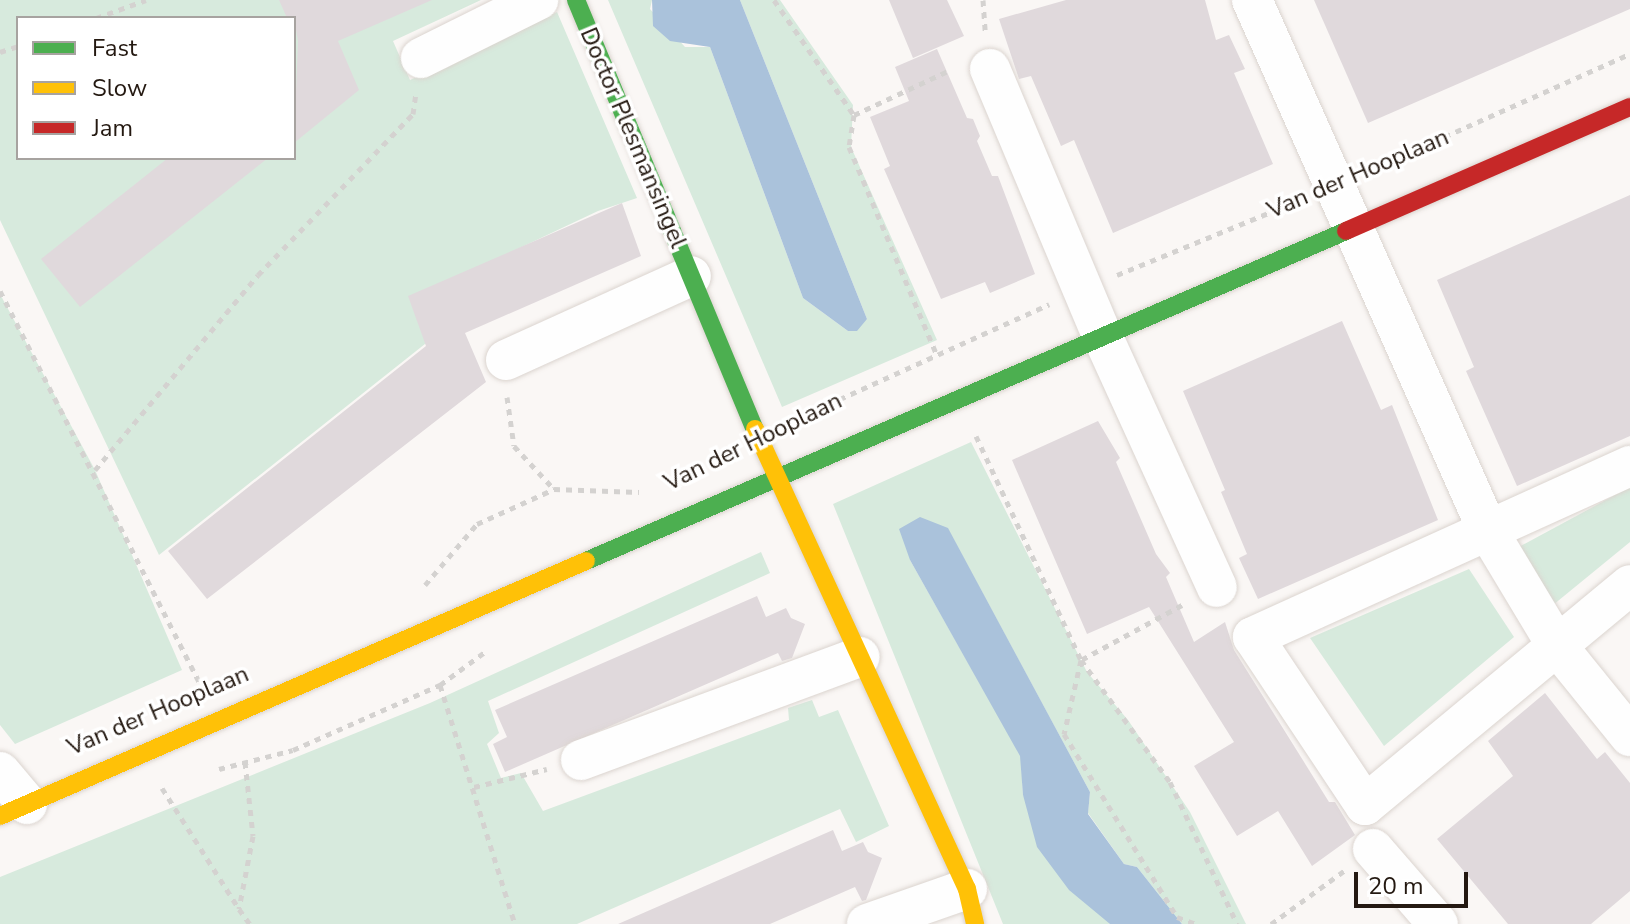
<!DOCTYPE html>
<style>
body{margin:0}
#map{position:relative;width:1630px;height:924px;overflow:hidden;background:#faf7f5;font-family:"Nunito Sans",sans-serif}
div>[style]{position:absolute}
.green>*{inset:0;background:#d7eadd}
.water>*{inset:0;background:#aac2db}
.building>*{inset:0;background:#e0d9dc}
.path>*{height:5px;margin-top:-2.5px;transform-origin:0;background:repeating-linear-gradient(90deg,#d4d2d0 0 6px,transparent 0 12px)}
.roads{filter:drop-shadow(0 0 2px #dbd4cf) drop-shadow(0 0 2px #dbd4cf)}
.street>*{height:40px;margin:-20px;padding:0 20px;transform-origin:20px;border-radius:20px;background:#fefefe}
.fast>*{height:18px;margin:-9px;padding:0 9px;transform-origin:9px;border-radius:9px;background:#4caf50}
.slow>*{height:18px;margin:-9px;padding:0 9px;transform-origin:9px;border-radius:9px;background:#ffc107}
.jam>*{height:18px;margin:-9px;padding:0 9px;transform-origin:9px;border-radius:9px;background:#c62828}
span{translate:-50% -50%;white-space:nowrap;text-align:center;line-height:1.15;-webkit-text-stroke:7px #fff;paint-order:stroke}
.street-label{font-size:24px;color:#241911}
.legend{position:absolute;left:16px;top:16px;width:280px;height:144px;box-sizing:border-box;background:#fff;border:2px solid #a7a3a0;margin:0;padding:10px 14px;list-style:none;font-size:24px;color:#241911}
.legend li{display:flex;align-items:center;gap:16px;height:40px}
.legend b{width:40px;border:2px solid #a7a3a0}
.scale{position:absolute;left:1354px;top:872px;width:114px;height:36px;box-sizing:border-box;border:4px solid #241911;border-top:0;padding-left:10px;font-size:24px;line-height:28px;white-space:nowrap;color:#241911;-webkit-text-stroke:6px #fff;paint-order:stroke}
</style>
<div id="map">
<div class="green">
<i style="clip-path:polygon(evenodd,0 0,481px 0,393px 41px,410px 80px,557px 12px,637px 198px,598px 211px,414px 298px,430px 340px,159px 555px,0 220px,0 0,18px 18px,294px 18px,294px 158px,18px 158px,18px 18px)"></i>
<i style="clip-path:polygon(608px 0,652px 0,650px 9px,685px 47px,710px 47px,803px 298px,848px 331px,867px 319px,740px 0,780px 0,853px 105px,851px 147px,937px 340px,782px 407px)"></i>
<i style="clip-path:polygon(0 294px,95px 470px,182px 670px,15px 744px,0 725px)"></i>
<i style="clip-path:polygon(971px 442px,1087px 672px,1128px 720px,1190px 812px,1246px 924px,1182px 924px,1137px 867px,1124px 864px,1088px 813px,1090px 792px,948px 529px,910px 560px,1021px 756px,1023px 795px,1110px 924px,1003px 924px,833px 504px)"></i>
<i style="clip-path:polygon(1630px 487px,1630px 542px,1553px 605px,1515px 549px)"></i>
<i style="clip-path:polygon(761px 552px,770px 573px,488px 701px,499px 733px,487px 744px,501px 778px,521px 773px,543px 811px,789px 720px,788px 708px,812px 700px,819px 717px,838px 710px,889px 826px,856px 842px,840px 809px,577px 924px,0 924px,0 877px,430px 703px)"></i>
<i style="clip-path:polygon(1469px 569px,1514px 637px,1384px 746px,1310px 638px)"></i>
</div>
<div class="water">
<i style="clip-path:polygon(652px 0,740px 0,867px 319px,857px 331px,848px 331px,803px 298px,710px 47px,670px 41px,653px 26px)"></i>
<i style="clip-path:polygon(920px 517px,948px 528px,1090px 792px,1088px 814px,1124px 864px,1137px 867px,1182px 924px,1110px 924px,1069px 890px,1037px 847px,1023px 795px,1020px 756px,910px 560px,899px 529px)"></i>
</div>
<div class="building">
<i style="clip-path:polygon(279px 0,432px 0,338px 41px,359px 90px,294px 143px,298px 41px,294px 18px,287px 18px)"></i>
<i style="clip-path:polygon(889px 0,947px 0,964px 36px,913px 58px)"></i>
<i style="clip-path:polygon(1066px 0,1205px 0,1216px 40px,1229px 35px,1245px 69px,1234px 73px,1273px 164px,1113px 233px,1074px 140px,1061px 146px,1031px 76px,1019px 79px,999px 19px)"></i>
<i style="clip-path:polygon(1314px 0,1630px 0,1630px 9px,1368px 123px)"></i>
<i style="clip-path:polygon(937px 49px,967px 118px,973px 119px,980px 136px,977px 141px,992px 176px,998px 176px,1035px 274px,990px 293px,985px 282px,941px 299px,884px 169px,890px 166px,870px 117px,909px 101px,895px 67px)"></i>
<i style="clip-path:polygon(168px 158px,268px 158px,80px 307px,41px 259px)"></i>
<i style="clip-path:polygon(1630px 195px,1630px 436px,1517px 486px,1466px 371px,1474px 367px,1437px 280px)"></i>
<i style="clip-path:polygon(622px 203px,641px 256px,465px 333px,486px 382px,207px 599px,168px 551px,426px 346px,408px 296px)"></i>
<i style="clip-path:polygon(1342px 321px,1381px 410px,1392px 405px,1438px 520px,1258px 599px,1239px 558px,1247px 554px,1221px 492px,1225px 490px,1183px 391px)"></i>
<i style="clip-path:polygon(1098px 421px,1120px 458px,1116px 462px,1156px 554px,1170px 573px,1166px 577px,1194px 642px,1225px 622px,1234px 650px,1329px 802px,1335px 802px,1355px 835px,1312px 866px,1278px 811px,1237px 836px,1194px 766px,1234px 742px,1149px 607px,1087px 634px,1012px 460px)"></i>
<i style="clip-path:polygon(757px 596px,766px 617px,786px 608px,791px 618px,805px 624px,792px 658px,782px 661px,778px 653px,505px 772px,493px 744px,507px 737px,495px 710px)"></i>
<i style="clip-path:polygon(1545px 693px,1597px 759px,1605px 752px,1630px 783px,1630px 891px,1591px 924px,1508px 924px,1437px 839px,1513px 776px,1488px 741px)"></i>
<i style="clip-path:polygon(833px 830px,842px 851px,863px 842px,868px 852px,882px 858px,866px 900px,862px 901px,855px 887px,770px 924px,618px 924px)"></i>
</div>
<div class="path">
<i style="left:774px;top:0;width:140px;rotate:55.2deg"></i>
<i style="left:854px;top:115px;width:32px;rotate:99deg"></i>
<i style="left:849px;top:147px;width:226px;rotate:67.1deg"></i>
<i style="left:983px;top:0;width:31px;rotate:86deg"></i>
<i style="left:96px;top:18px;width:53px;rotate:-19.8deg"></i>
<i style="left:0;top:52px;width:19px;rotate:-18deg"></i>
<i style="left:854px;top:115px;width:106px;rotate:-25.1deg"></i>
<i style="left:1368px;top:171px;width:287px;rotate:-24.1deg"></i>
<i style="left:1117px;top:275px;width:198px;rotate:-22.3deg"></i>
<i style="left:0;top:291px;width:440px;rotate:63deg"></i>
<i style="left:507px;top:397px;width:49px;rotate:81.9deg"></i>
<i style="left:514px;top:446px;width:59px;rotate:47.1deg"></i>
<i style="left:796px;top:419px;width:278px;rotate:-24.4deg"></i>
<i style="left:976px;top:436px;width:247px;rotate:64.9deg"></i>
<i style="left:1081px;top:660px;width:151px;rotate:53.9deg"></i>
<i style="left:1170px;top:782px;width:157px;rotate:64.7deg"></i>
<i style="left:95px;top:470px;width:254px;rotate:-50.1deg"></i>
<i style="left:258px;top:275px;width:223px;rotate:-46.1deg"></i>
<i style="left:413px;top:114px;width:21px;rotate:-82deg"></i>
<i style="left:425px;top:585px;width:80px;rotate:-49.6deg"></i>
<i style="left:477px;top:524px;width:85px;rotate:-24.4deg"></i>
<i style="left:554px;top:489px;width:85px;rotate:2deg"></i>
<i style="left:1182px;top:605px;width:115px;rotate:151.4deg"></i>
<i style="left:1081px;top:660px;width:76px;rotate:102.9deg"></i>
<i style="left:1064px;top:734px;width:215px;rotate:58.3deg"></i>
<i style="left:1177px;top:917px;width:20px;rotate:20deg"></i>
<i style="left:440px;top:685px;width:250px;rotate:72.6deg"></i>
<i style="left:245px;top:762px;width:74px;rotate:83.8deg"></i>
<i style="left:253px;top:836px;width:74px;rotate:100.9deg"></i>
<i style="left:239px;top:909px;width:19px;rotate:54deg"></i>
<i style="left:219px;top:769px;width:76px;rotate:-14.4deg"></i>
<i style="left:293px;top:750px;width:161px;rotate:-23.9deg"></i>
<i style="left:440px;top:685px;width:56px;rotate:-36.3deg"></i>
<i style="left:474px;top:787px;width:75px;rotate:-13.9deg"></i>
<i style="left:162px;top:788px;width:143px;rotate:57.5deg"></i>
<i style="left:1271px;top:924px;width:90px;rotate:-36deg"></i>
</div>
<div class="roads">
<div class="street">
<i style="left:1252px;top:0;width:581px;rotate:66.04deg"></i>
<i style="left:1488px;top:531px;width:134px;rotate:59deg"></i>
<i style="left:1557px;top:646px;width:116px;rotate:51deg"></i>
<i style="left:421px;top:58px;width:131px;rotate:-26.4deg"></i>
<i style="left:990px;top:69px;width:286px;rotate:67.2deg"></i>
<i style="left:1101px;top:333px;width:279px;rotate:65.5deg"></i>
<i style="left:506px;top:360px;width:203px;rotate:-24.4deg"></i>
<i style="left:1630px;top:466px;width:414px;rotate:155.6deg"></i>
<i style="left:1253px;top:637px;width:202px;rotate:56.3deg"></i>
<i style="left:1365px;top:805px;width:344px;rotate:-39.7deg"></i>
<i style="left:581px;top:760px;width:297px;rotate:-20.3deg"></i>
<i style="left:0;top:772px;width:42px;rotate:49.8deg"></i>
<i style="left:1373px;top:849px;width:99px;rotate:49.1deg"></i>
<i style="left:867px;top:924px;width:106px;rotate:-19.3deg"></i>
</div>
<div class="fast">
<i style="left:576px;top:0;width:465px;rotate:67.4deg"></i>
<i style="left:586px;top:561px;width:829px;rotate:-23.47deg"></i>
</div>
<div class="slow">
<i style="left:755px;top:429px;width:507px;rotate:65.26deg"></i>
<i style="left:967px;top:889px;width:36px;rotate:77deg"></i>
<i style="left:0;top:816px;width:639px;rotate:-23.52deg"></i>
</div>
<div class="jam">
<i style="left:1346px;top:231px;width:310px;rotate:-23.6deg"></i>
</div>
</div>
<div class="street-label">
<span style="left:633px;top:138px;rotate:67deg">Doctor Plesmansingel</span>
<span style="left:1358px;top:174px;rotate:-23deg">Van der Hooplaan</span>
<span style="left:753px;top:442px;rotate:-26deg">Van der Hooplaan</span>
<span style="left:158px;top:711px;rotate:-23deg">Van der Hooplaan</span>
</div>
<ul class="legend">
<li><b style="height:10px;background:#4caf50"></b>Fast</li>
<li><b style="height:10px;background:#ffc107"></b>Slow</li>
<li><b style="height:10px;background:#c62828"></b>Jam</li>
</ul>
<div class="scale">20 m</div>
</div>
